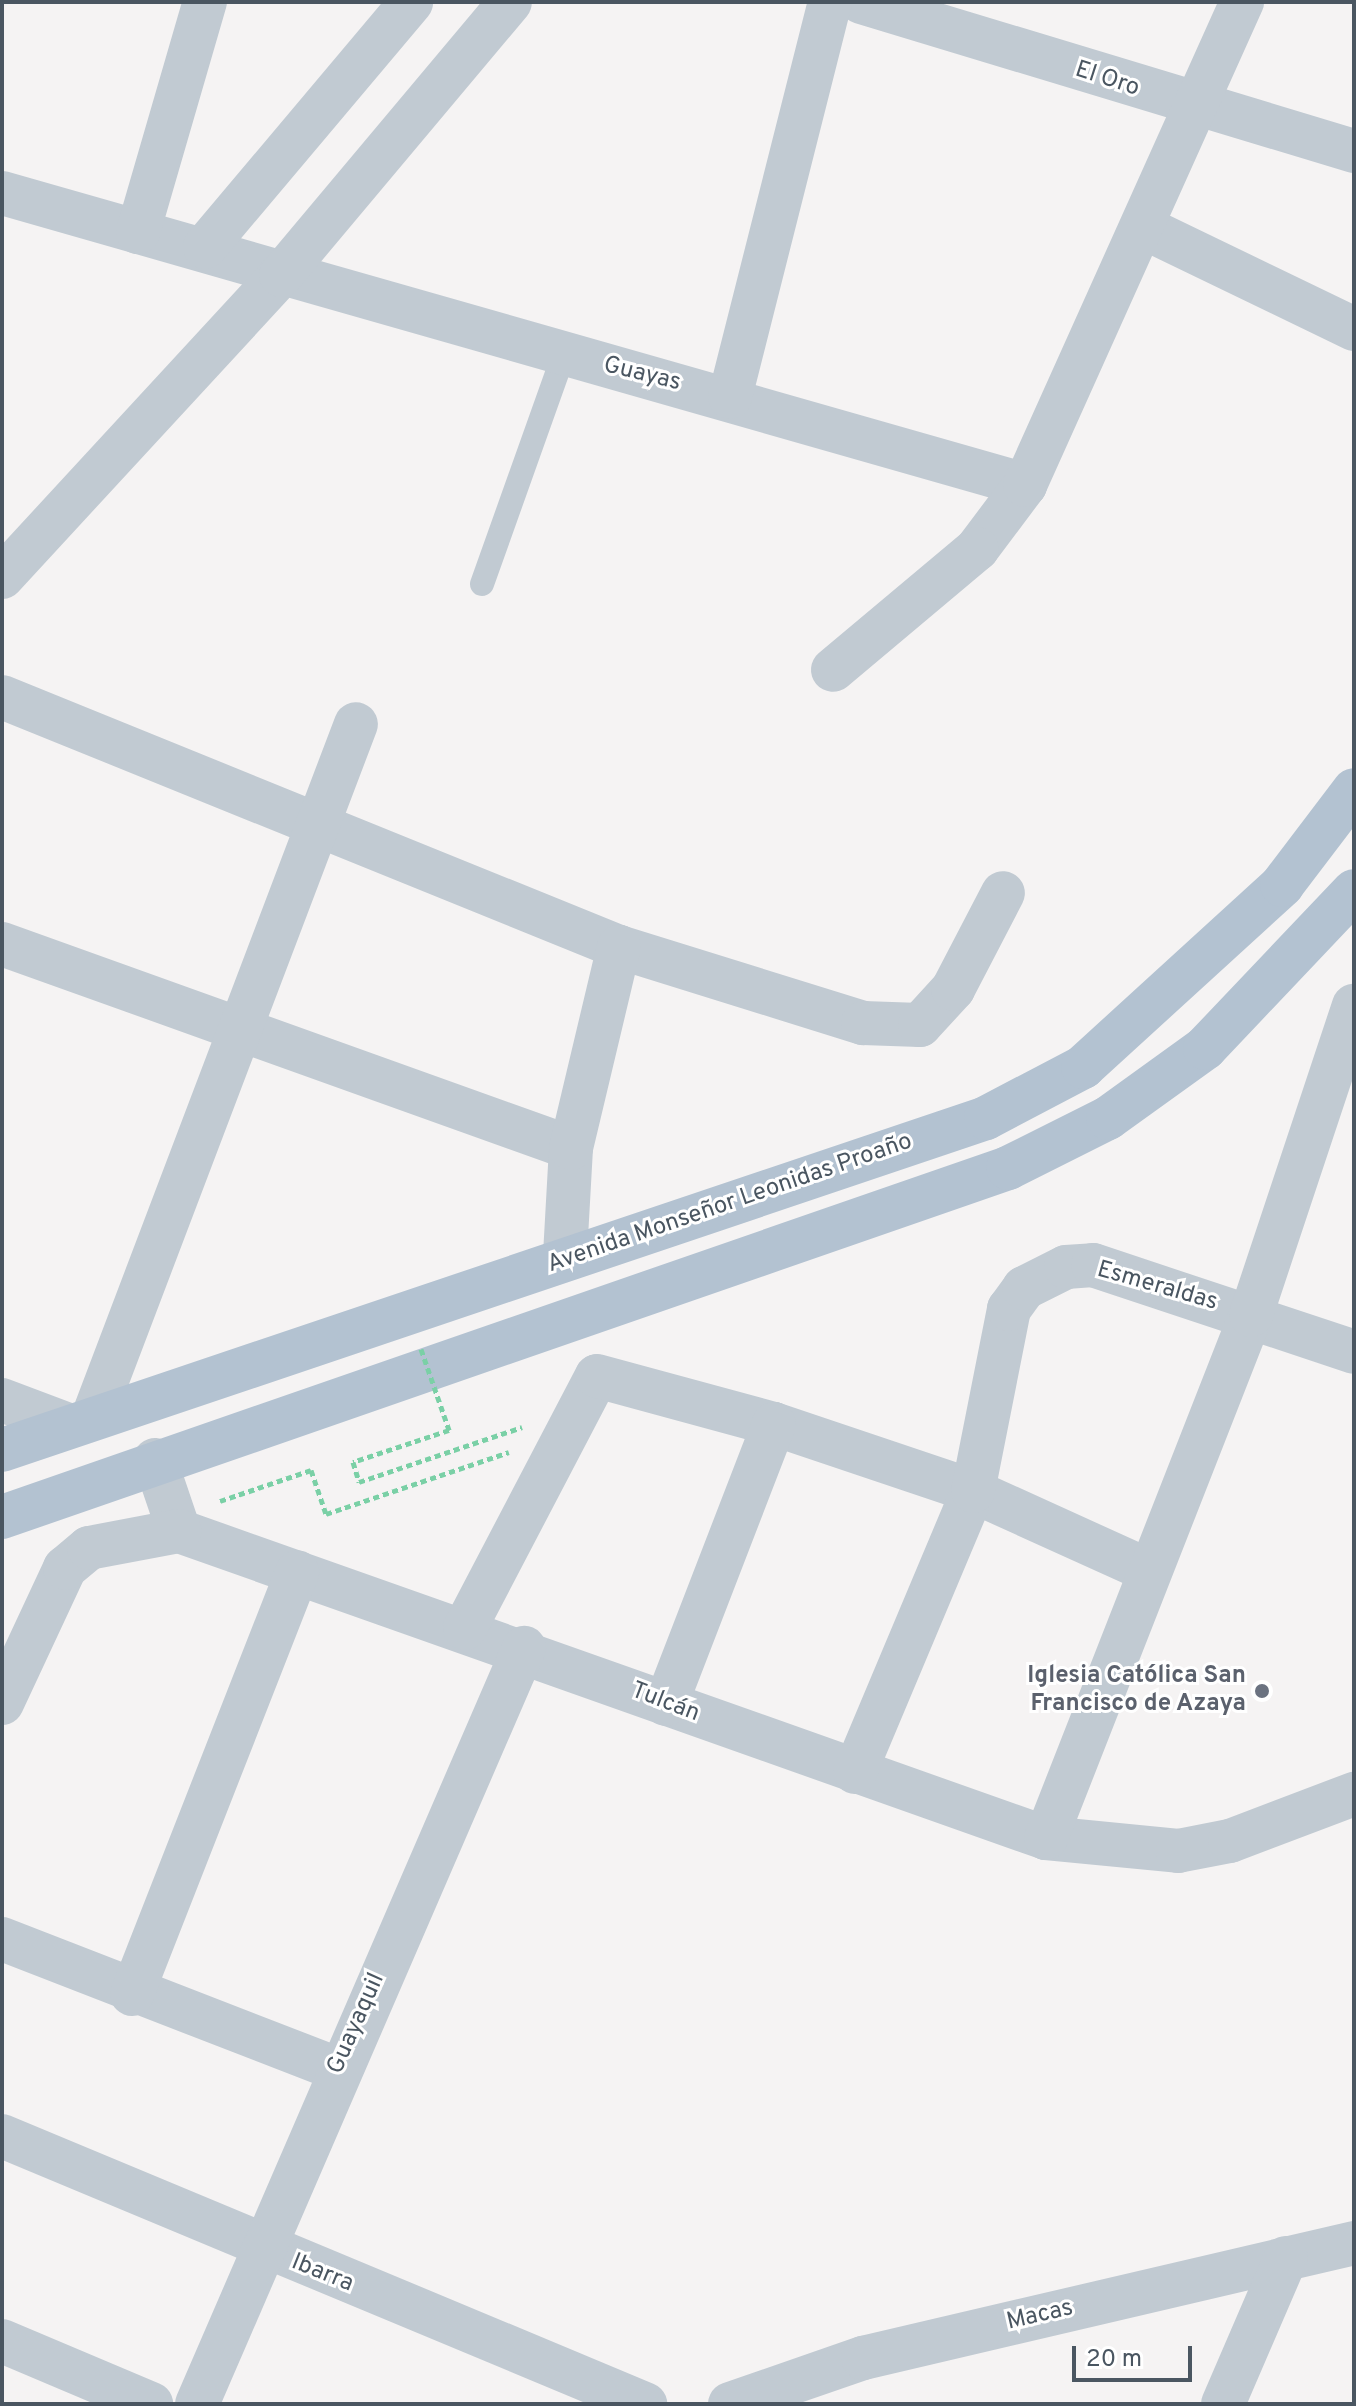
<!DOCTYPE html>
<meta charset="utf-8">
<style>
body{margin:0}
#map{position:relative;width:1356px;height:2406px;overflow:hidden;background:#f5f3f3;font-family:Overpass,sans-serif}
div>[style]{position:absolute}
.path>*{height:5px;margin-top:-2.5px;transform-origin:0;background:repeating-linear-gradient(90deg,#7ad0a6 0 6px,transparent 0 10px)}
.lane>*{height:24px;margin:-12px;padding:0 12px;transform-origin:12px;border-radius:12px;background:#c1cad2}
.street>*{height:44px;margin:-22px;padding:0 22px;transform-origin:22px;border-radius:22px;background:#c1cad2}
.primary>*{height:44px;margin:-22px;padding:0 22px;transform-origin:22px;border-radius:22px;background:#b3c2d1}
.path-bridge>*{height:5px;margin-top:-2.5px;transform-origin:0;background:repeating-linear-gradient(90deg,#7ad0a6 0 6px,transparent 0 10px)}
.dots>*{width:22px;height:22px;translate:-50% -50%;box-sizing:border-box;border:4px solid #fff;border-radius:50%}
span{translate:-50% -50%;white-space:nowrap;text-align:center;line-height:1.15;-webkit-text-stroke:6px #fff;paint-order:stroke}
.street-label{font-size:24px;color:#4a5661}
.worship-label{font-size:24px;color:#5b616d;font-weight:700}
.right{translate:-100% -50%;text-align:right}
.frame{position:absolute;inset:0;border:4px solid #4a5661;pointer-events:none}
.scale{position:absolute;left:1072px;top:2346px;width:120px;height:36px;box-sizing:border-box;border:4px solid #4a5661;border-top:0;padding-left:10px;font-size:24px;line-height:28px;white-space:nowrap;color:#4a5661;-webkit-text-stroke:6px #fff;paint-order:stroke}
</style>
<div id="map">
<div class="path">
<i style="left:449px;top:1430px;width:101px;rotate:161.6deg"></i>
<i style="left:353px;top:1462px;width:21px;rotate:73deg"></i>
<i style="left:359px;top:1482px;width:172px;rotate:-18.6deg"></i>
<i style="left:220px;top:1501px;width:96px;rotate:-18.8deg"></i>
<i style="left:311px;top:1470px;width:46px;rotate:71.2deg"></i>
<i style="left:326px;top:1514px;width:193px;rotate:-18.7deg"></i>
</div>
<div class="lane">
<i style="left:482px;top:584px;width:242px;rotate:-70.4deg"></i>
</div>
<div class="street">
<i style="left:861px;top:2px;width:515px;rotate:16.82deg"></i>
<i style="left:2px;top:193px;width:1064px;rotate:15.93deg"></i>
<i style="left:1025px;top:485px;width:80px;rotate:126.9deg"></i>
<i style="left:977px;top:549px;width:188px;rotate:140deg"></i>
<i style="left:1145px;top:228px;width:232px;rotate:25.8deg"></i>
<i style="left:138px;top:232px;width:240px;rotate:-73.8deg"></i>
<i style="left:205px;top:247px;width:320px;rotate:-49.9deg"></i>
<i style="left:730px;top:397px;width:407px;rotate:-75.8deg"></i>
<i style="left:1025px;top:485px;width:530px;rotate:-65.81deg"></i>
<i style="left:2px;top:577px;width:411px;rotate:-47.3deg"></i>
<i style="left:281px;top:275px;width:356px;rotate:-50deg"></i>
<i style="left:2px;top:697px;width:666px;rotate:22.06deg"></i>
<i style="left:619px;top:947px;width:256px;rotate:17.3deg"></i>
<i style="left:863px;top:1023px;width:57px;rotate:2deg"></i>
<i style="left:920px;top:1025px;width:49px;rotate:-47.5deg"></i>
<i style="left:953px;top:989px;width:108px;rotate:-62.5deg"></i>
<i style="left:2px;top:944px;width:604px;rotate:19.72deg"></i>
<i style="left:571px;top:1148px;width:109px;rotate:93.2deg"></i>
<i style="left:571px;top:1148px;width:207px;rotate:-76.6deg"></i>
<i style="left:2px;top:1400px;width:71px;rotate:20.7deg"></i>
<i style="left:93px;top:1417px;width:741px;rotate:-69.22deg"></i>
<i style="left:155px;top:1460px;width:75px;rotate:71.3deg"></i>
<i style="left:179px;top:1531px;width:920px;rotate:19.5deg"></i>
<i style="left:1046px;top:1838px;width:133px;rotate:5.6deg"></i>
<i style="left:1178px;top:1851px;width:53px;rotate:-10.9deg"></i>
<i style="left:1230px;top:1841px;width:133px;rotate:-20.8deg"></i>
<i style="left:465px;top:1628px;width:284px;rotate:-62.4deg"></i>
<i style="left:597px;top:1376px;width:183px;rotate:15.2deg"></i>
<i style="left:774px;top:1424px;width:210px;rotate:18.6deg"></i>
<i style="left:973px;top:1491px;width:189px;rotate:24.4deg"></i>
<i style="left:2px;top:1703px;width:149px;rotate:-65deg"></i>
<i style="left:65px;top:1568px;width:31px;rotate:-40deg"></i>
<i style="left:89px;top:1548px;width:92px;rotate:-10.7deg"></i>
<i style="left:666px;top:1704px;width:300px;rotate:-68.9deg"></i>
<i style="left:855px;top:1772px;width:305px;rotate:-67.2deg"></i>
<i style="left:973px;top:1491px;width:186px;rotate:-78.8deg"></i>
<i style="left:1009px;top:1309px;width:26px;rotate:-54deg"></i>
<i style="left:1024px;top:1288px;width:47px;rotate:-26.6deg"></i>
<i style="left:1066px;top:1267px;width:27px;rotate:-4deg"></i>
<i style="left:1093px;top:1265px;width:275px;rotate:18.4deg"></i>
<i style="left:1046px;top:1838px;width:562px;rotate:-68.6deg"></i>
<i style="left:1251px;top:1315px;width:326px;rotate:-71.6deg"></i>
<i style="left:2px;top:1939px;width:359px;rotate:21.2deg"></i>
<i style="left:132px;top:1994px;width:453px;rotate:-68.6deg"></i>
<i style="left:2px;top:2136px;width:697px;rotate:22.63deg"></i>
<i style="left:2px;top:2341px;width:162px;rotate:22.9deg"></i>
<i style="left:197px;top:2404px;width:824px;rotate:-66.61deg"></i>
<i style="left:730px;top:2404px;width:141px;rotate:-19.1deg"></i>
<i style="left:863px;top:2358px;width:504px;rotate:-13.18deg"></i>
<i style="left:1223px;top:2404px;width:159px;rotate:-66.7deg"></i>
</div>
<div class="primary">
<i style="left:2px;top:1450px;width:1038px;rotate:-18.64deg"></i>
<i style="left:986px;top:1118px;width:110px;rotate:-27.7deg"></i>
<i style="left:1083px;top:1067px;width:270px;rotate:-42.4deg"></i>
<i style="left:1282px;top:885px;width:119px;rotate:-52.8deg"></i>
<i style="left:2px;top:1517px;width:1065px;rotate:-19.13deg"></i>
<i style="left:1008px;top:1168px;width:112px;rotate:-26.6deg"></i>
<i style="left:1108px;top:1118px;width:120px;rotate:-35.8deg"></i>
<i style="left:1205px;top:1048px;width:216px;rotate:-46.5deg"></i>
</div>
<div class="path-bridge">
<i style="left:421px;top:1349px;width:86px;rotate:70.9deg"></i>
</div>
<div class="dots">
<i style="left:1262px;top:1691px;background:#6b7280"></i>
</div>
<div class="street-label">
<span style="left:1107px;top:80px;rotate:18deg">El Oro</span>
<span style="left:642px;top:375px;rotate:14deg">Guayas</span>
<span style="left:730px;top:1204px;rotate:-19deg">Avenida Monseñor Leonidas Proaño</span>
<span style="left:1157px;top:1287px;rotate:16deg">Esmeraldas</span>
<span style="left:665px;top:1703px;rotate:21deg">Tulcán</span>
<span style="left:357px;top:2024px;rotate:-66deg">Guayaquil</span>
<span style="left:322px;top:2274px;rotate:22deg">Ibarra</span>
<span style="left:1040px;top:2316px;rotate:-13deg">Macas</span>
</div>
<div class="worship-label">
<span class="right" style="left:1246px;top:1691px">Iglesia Católica San<br>Francisco de Azaya</span>
</div>
<div class="frame"></div>
<div class="scale">20 m</div>
</div>
